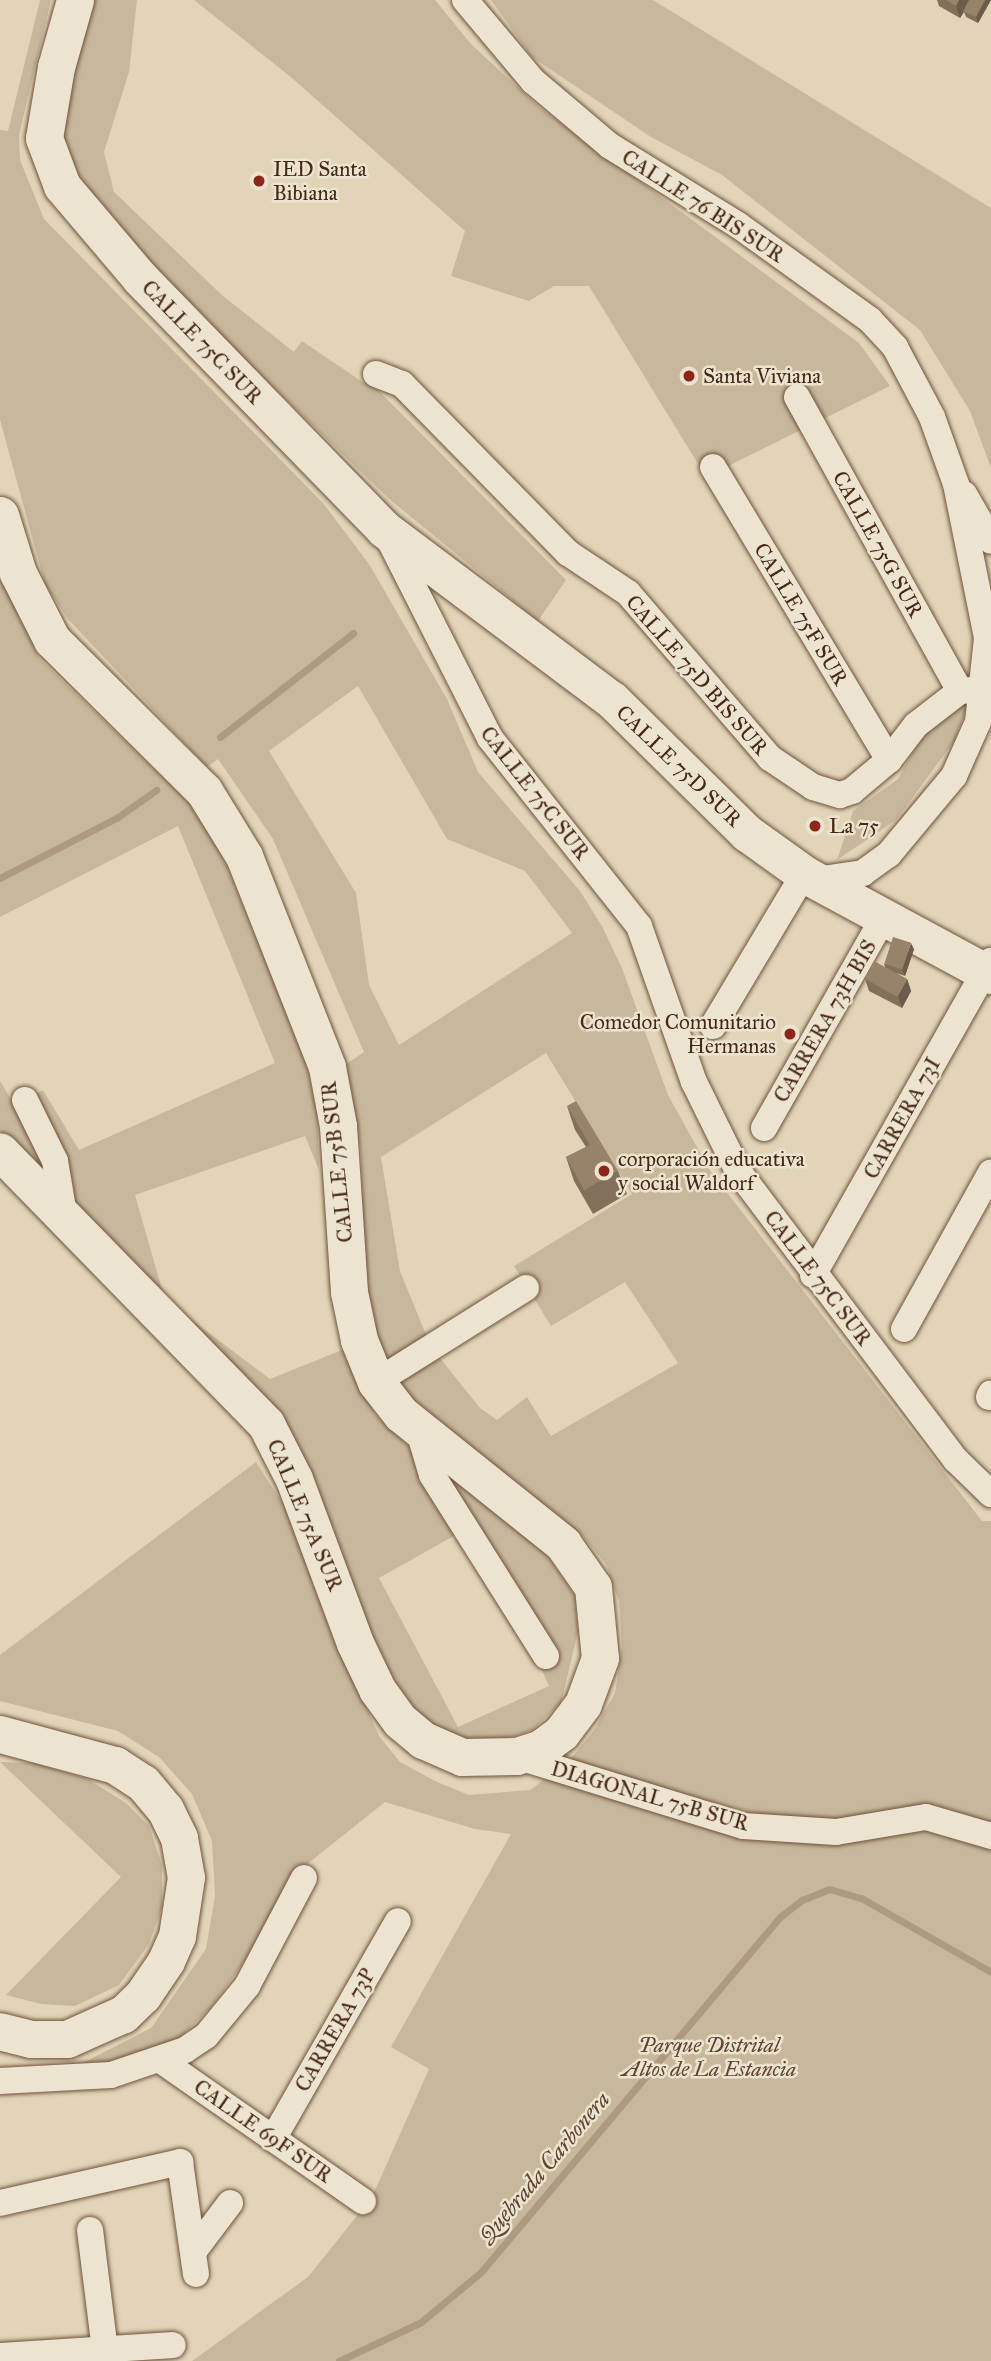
<!DOCTYPE html>
<meta charset="utf-8">
<style>
body{margin:0}
#map{position:relative;width:991px;height:2361px;overflow:hidden;background:#e2d5b7;font-family:"IM FELL Great Primer",serif}
div>[style]{position:absolute}
.green>*{inset:0;background:#c8b89b}
.stream>*{height:7px;margin:-3.5px;padding:0 3.5px;transform-origin:3.5px;border-radius:3.5px;background:#ad9a80}
.roads{filter:drop-shadow(0 0 2px #6e533d) drop-shadow(0 0 2px #6e533d)}
.street>*{height:26px;margin:-13px;padding:0 13px;transform-origin:13px;border-radius:13px;background:#ece4d0}
.secondary>*{height:37px;margin:-18.5px;padding:0 18.5px;transform-origin:18.5px;border-radius:18.5px;background:#ece4d0}
.wall>*{inset:0;background:#83705a}
.shaded-wall>*{inset:0;background:#6a5b4a}
.building>*{inset:0;background:#988269;transform-origin:0 0}
.dots>*{width:19px;height:19px;translate:-50% -50%;box-sizing:border-box;border:4px solid #ece4d0;border-radius:50%}
span{translate:-50% -50%;white-space:nowrap;text-align:center;line-height:1.15;-webkit-text-stroke:5px #ece4d0;paint-order:stroke}
.poi-label{font-size:21px;color:#472814}
.left{translate:0 -50%;text-align:left}
.right{translate:-100% -50%;text-align:right}
.street-label{font-size:21px;color:#472814}
.park-label{font-size:21px;color:#61452f;font-style:italic}
.water-label{font-size:23px;color:#60442f;font-style:italic}
</style>
<div id="map">
<div class="green">
<i style="clip-path:polygon(evenodd,40px 0,51px 0,19px 135px,20px 160px,44px 219px,323px 503px,369px 564px,447px 699px,478px 772px,580px 891px,602px 926px,622px 968px,668px 1095px,711px 1172px,982px 1521px,991px 1521px,991px 2361px,192px 2361px,308px 2277px,372px 2197px,429px 2069px,391px 2047px,511px 1834px,475px 1829px,385px 1802px,296px 1873px,257px 1944px,212px 2006px,175px 2043px,123px 2065px,71px 2069px,151px 2028px,206px 1949px,215px 1896px,212px 1841px,192px 1794px,159px 1757px,118px 1731px,0 1701px,0 1655px,256px 1462px,292px 1518px,314px 1587px,379px 1736px,400px 1762px,437px 1782px,469px 1795px,530px 1790px,569px 1761px,594px 1730px,615px 1693px,622px 1648px,619px 1601px,606px 1564px,580px 1533px,446px 1429px,411px 1397px,381px 1362px,367px 1317px,361px 1152px,345px 1065px,364px 1052px,273px 839px,218px 759px,207px 767px,68px 619px,45px 584px,0 420px,0 130px,8px 131px,40px 0,358px 686px,447px 839px,525px 871px,572px 933px,399px 1045px,369px 985px,356px 893px,269px 751px,358px 686px,40px 0,546px 1053px,632px 1194px,514px 1266px,551px 1326px,625px 1282px,678px 1363px,551px 1436px,527px 1397px,497px 1420px,480px 1408px,431px 1347px,400px 1271px,381px 1157px,546px 1053px)"></i>
<i style="clip-path:polygon(93px 0,137px 0,129px 72px,104px 152px,114px 192px,223px 296px,294px 352px,302px 341px,364px 383px,368px 380px,566px 580px,538px 621px,388px 498px,106px 226px,67px 161px,63px 127px,72px 71px)"></i>
<i style="clip-path:polygon(194px 0,435px 0,471px 44px,539px 107px,859px 343px,890px 386px,706px 477px,589px 286px,554px 286px,529px 301px,451px 276px,465px 231px,292px 78px)"></i>
<i style="clip-path:polygon(491px 0,653px 0,991px 208px,991px 468px,970px 411px,920px 330px,722px 175px,651px 137px,532px 57px)"></i>
<i style="clip-path:polygon(evenodd,0 571px,39px 658px,199px 813px,227px 866px,305px 1058px,317px 1112px,319px 1170px,305px 1136px,135px 1195px,165px 1300px,270px 1379px,342px 1350px,375px 1414px,408px 1446px,540px 1545px,575px 1595px,578px 1632px,561px 1703px,532px 1730px,487px 1745px,429px 1729px,392px 1691px,292px 1433px,259px 1393px,35px 1176px,0 1130px,0 1081px,15px 1106px,43px 1090px,79px 1150px,275px 1063px,178px 826px,0 917px,0 571px,459px 1533px,523px 1628px,549px 1686px,458px 1727px,379px 1578px,459px 1533px)"></i>
<i style="clip-path:polygon(970px 699px,955px 740px,896px 820px,837px 860px,853px 811px,898px 779px,929px 722px)"></i>
<i style="clip-path:polygon(0 1762px,34px 1763px,88px 1779px,126px 1803px,149px 1826px,162px 1865px,162px 1907px,149px 1944px,119px 1985px,75px 2006px,41px 2004px,6px 1995px,121px 1877px)"></i>
</div>
<div class="stream">
<i style="left:220px;top:737px;width:169px;rotate:-38deg"></i>
<i style="left:0;top:878px;width:133px;rotate:-27.3deg"></i>
<i style="left:118px;top:817px;width:47px;rotate:-35.4deg"></i>
<i style="left:339px;top:2361px;width:91px;rotate:-25.4deg"></i>
<i style="left:421px;top:2322px;width:78px;rotate:-39.8deg"></i>
<i style="left:481px;top:2272px;width:464px;rotate:-49.9deg"></i>
<i style="left:780px;top:1917px;width:28px;rotate:-38deg"></i>
<i style="left:802px;top:1900px;width:29px;rotate:-22deg"></i>
<i style="left:829px;top:1889px;width:35px;rotate:16deg"></i>
<i style="left:863px;top:1899px;width:147px;rotate:29.7deg"></i>
</div>
<div class="roads">
<div class="street">
<i style="left:465px;top:0;width:106px;rotate:50deg"></i>
<i style="left:533px;top:81px;width:101px;rotate:40.2deg"></i>
<i style="left:610px;top:146px;width:150px;rotate:31.7deg"></i>
<i style="left:738px;top:225px;width:163px;rotate:35.7deg"></i>
<i style="left:870px;top:320px;width:37px;rotate:47deg"></i>
<i style="left:895px;top:347px;width:79px;rotate:62.1deg"></i>
<i style="left:932px;top:417px;width:71px;rotate:70.3deg"></i>
<i style="left:956px;top:484px;width:157px;rotate:78.6deg"></i>
<i style="left:987px;top:638px;width:84px;rotate:96.1deg"></i>
<i style="left:978px;top:722px;width:59px;rotate:114deg"></i>
<i style="left:954px;top:776px;width:102px;rotate:129.8deg"></i>
<i style="left:889px;top:854px;width:32px;rotate:144deg"></i>
<i style="left:863px;top:873px;width:48px;rotate:171.5deg"></i>
<i style="left:376px;top:374px;width:28px;rotate:21deg"></i>
<i style="left:402px;top:384px;width:237px;rotate:45.5deg"></i>
<i style="left:568px;top:553px;width:72px;rotate:33.7deg"></i>
<i style="left:628px;top:593px;width:218px;rotate:49.3deg"></i>
<i style="left:770px;top:758px;width:52px;rotate:34deg"></i>
<i style="left:813px;top:787px;width:28px;rotate:17deg"></i>
<i style="left:840px;top:795px;width:13px;rotate:-18deg"></i>
<i style="left:852px;top:791px;width:48px;rotate:-40deg"></i>
<i style="left:889px;top:760px;width:44px;rotate:-52.4deg"></i>
<i style="left:916px;top:725px;width:56px;rotate:-37.7deg"></i>
<i style="left:960px;top:691px;width:23px;rotate:-5deg"></i>
<i style="left:797px;top:397px;width:336px;rotate:61deg"></i>
<i style="left:713px;top:467px;width:342px;rotate:59deg"></i>
<i style="left:964px;top:494px;width:54px;rotate:60.1deg"></i>
<i style="left:386px;top:533px;width:230px;rotate:63.1deg"></i>
<i style="left:490px;top:738px;width:240px;rotate:51.6deg"></i>
<i style="left:639px;top:926px;width:165px;rotate:70.6deg"></i>
<i style="left:694px;top:1082px;width:99px;rotate:63.7deg"></i>
<i style="left:738px;top:1171px;width:362px;rotate:53deg"></i>
<i style="left:956px;top:1460px;width:49px;rotate:44.2deg"></i>
<i style="left:713px;top:1026px;width:177px;rotate:-59.1deg"></i>
<i style="left:25px;top:1100px;width:68px;rotate:63.8deg"></i>
<i style="left:55px;top:1161px;width:60px;rotate:80.4deg"></i>
<i style="left:764px;top:1128px;width:245px;rotate:-60.4deg"></i>
<i style="left:813px;top:1275px;width:361px;rotate:-60.5deg"></i>
<i style="left:904px;top:1329px;width:179px;rotate:-61deg"></i>
<i style="left:376px;top:1382px;width:177px;rotate:-32.1deg"></i>
<i style="left:989px;top:1397px;width:4px;rotate:-63deg"></i>
<i style="left:418px;top:1428px;width:49px;rotate:73.4deg"></i>
<i style="left:432px;top:1475px;width:214px;rotate:57.8deg"></i>
<i style="left:516px;top:1756px;width:238px;rotate:17.1deg"></i>
<i style="left:743px;top:1826px;width:93px;rotate:3.7deg"></i>
<i style="left:836px;top:1832px;width:91px;rotate:-9.5deg"></i>
<i style="left:926px;top:1817px;width:68px;rotate:16.3deg"></i>
<i style="left:162px;top:2061px;width:245px;rotate:34.9deg"></i>
<i style="left:0;top:2081px;width:111px;rotate:-3.1deg"></i>
<i style="left:111px;top:2075px;width:78px;rotate:-18.7deg"></i>
<i style="left:185px;top:2050px;width:25px;rotate:-34deg"></i>
<i style="left:206px;top:2036px;width:65px;rotate:-50.6deg"></i>
<i style="left:247px;top:1986px;width:122px;rotate:-62.2deg"></i>
<i style="left:273px;top:2139px;width:251px;rotate:-60.2deg"></i>
<i style="left:0;top:2203px;width:185px;rotate:-12.8deg"></i>
<i style="left:180px;top:2162px;width:113px;rotate:81.9deg"></i>
<i style="left:90px;top:2230px;width:122px;rotate:82.9deg"></i>
<i style="left:194px;top:2251px;width:60px;rotate:-53.1deg"></i>
<i style="left:0;top:2356px;width:173px;rotate:-3.6deg"></i>
</div>
<div class="secondary">
<i style="left:75px;top:0;width:70px;rotate:105.8deg"></i>
<i style="left:56px;top:67px;width:72px;rotate:99.6deg"></i>
<i style="left:44px;top:138px;width:51px;rotate:69.4deg"></i>
<i style="left:62px;top:186px;width:121px;rotate:49.7deg"></i>
<i style="left:140px;top:278px;width:350px;rotate:45.8deg"></i>
<i style="left:384px;top:529px;width:285px;rotate:36.9deg"></i>
<i style="left:612px;top:700px;width:190px;rotate:44.6deg"></i>
<i style="left:747px;top:833px;width:70px;rotate:35.7deg"></i>
<i style="left:804px;top:874px;width:213px;rotate:28.4deg"></i>
<i style="left:0;top:515px;width:61px;rotate:72.8deg"></i>
<i style="left:18px;top:573px;width:75px;rotate:63.1deg"></i>
<i style="left:52px;top:640px;width:214px;rotate:44.8deg"></i>
<i style="left:204px;top:791px;width:76px;rotate:58.4deg"></i>
<i style="left:244px;top:856px;width:227px;rotate:68.5deg"></i>
<i style="left:327px;top:1067px;width:60px;rotate:79.4deg"></i>
<i style="left:338px;top:1126px;width:166px;rotate:86.2deg"></i>
<i style="left:349px;top:1292px;width:49px;rotate:78.2deg"></i>
<i style="left:359px;top:1340px;width:45px;rotate:68deg"></i>
<i style="left:376px;top:1382px;width:41px;rotate:52deg"></i>
<i style="left:401px;top:1414px;width:208px;rotate:38.7deg"></i>
<i style="left:563px;top:1544px;width:52px;rotate:55.1deg"></i>
<i style="left:593px;top:1587px;width:71px;rotate:84.4deg"></i>
<i style="left:600px;top:1658px;width:49px;rotate:110.3deg"></i>
<i style="left:583px;top:1704px;width:36px;rotate:127deg"></i>
<i style="left:561px;top:1733px;width:25px;rotate:143deg"></i>
<i style="left:541px;top:1748px;width:26px;rotate:162deg"></i>
<i style="left:516px;top:1756px;width:54px;rotate:178.9deg"></i>
<i style="left:462px;top:1757px;width:43px;rotate:-156.4deg"></i>
<i style="left:423px;top:1740px;width:30px;rotate:-140deg"></i>
<i style="left:400px;top:1721px;width:39px;rotate:-126deg"></i>
<i style="left:377px;top:1689px;width:51px;rotate:-115.6deg"></i>
<i style="left:355px;top:1643px;width:175px;rotate:-110.4deg"></i>
<i style="left:294px;top:1479px;width:62px;rotate:-117deg"></i>
<i style="left:266px;top:1424px;width:381px;rotate:-134.3deg"></i>
<i style="left:0;top:1734px;width:119px;rotate:15.1deg"></i>
<i style="left:115px;top:1765px;width:33px;rotate:33deg"></i>
<i style="left:143px;top:1783px;width:34px;rotate:50deg"></i>
<i style="left:165px;top:1809px;width:32px;rotate:64deg"></i>
<i style="left:179px;top:1838px;width:40px;rotate:80deg"></i>
<i style="left:186px;top:1877px;width:60px;rotate:98.7deg"></i>
<i style="left:177px;top:1936px;width:27px;rotate:114deg"></i>
<i style="left:166px;top:1961px;width:41px;rotate:124.1deg"></i>
<i style="left:143px;top:1995px;width:28px;rotate:136deg"></i>
<i style="left:123px;top:2014px;width:61px;rotate:155.9deg"></i>
<i style="left:67px;top:2039px;width:36px;rotate:180deg"></i>
<i style="left:31px;top:2039px;width:32px;rotate:-166deg"></i>
</div>
</div>
<div class="wall">
<i style="clip-path:polygon(937px 0,991px 0,978px 23px,966px 17px,964px 12px,960px 18px,939px 6px)"></i>
<i style="clip-path:polygon(914px 949px,905px 976px,896px 973px,907px 979px,911px 991px,902px 1008px,869px 991px,865px 979px,885px 967px,884px 964px)"></i>
<i style="clip-path:polygon(567px 1106px,618px 1171px,627px 1194px,593px 1214px,574px 1181px,566px 1157px,586px 1147px,575px 1130px)"></i>
</div>
<div class="shaded-wall">
<i style="clip-path:polygon(959px 0,971px 0,960px 18px,956px 6px)"></i>
<i style="clip-path:polygon(985px 0,991px 0,978px 23px,976px 17px)"></i>
<i style="clip-path:polygon(911px 943px,914px 949px,905px 976px,902px 970px)"></i>
<i style="clip-path:polygon(907px 979px,911px 991px,902px 1008px,898px 996px)"></i>
</div>
<div class="building">
<i style="clip-path:polygon(946px 0,959px 0,956px 6px)"></i>
<i style="clip-path:polygon(969px 0,985px 0,976px 17px,963px 11px)"></i>
<i style="left:893px;top:937px;width:19px;height:28px;rotate:18deg"></i>
<i style="left:874px;top:961px;width:38px;height:20px;rotate:29deg"></i>
<i style="clip-path:polygon(576px 1101px,618px 1171px,584px 1190px,566px 1157px,590px 1145px,567px 1106px)"></i>
</div>
<div class="dots">
<i style="left:259px;top:181px;background:#8f2418"></i>
<i style="left:689px;top:376px;background:#8f2418"></i>
<i style="left:815px;top:826px;background:#8f2418"></i>
<i style="left:790px;top:1034px;background:#8f2418"></i>
<i style="left:604px;top:1171px;background:#8f2418"></i>
</div>
<div class="poi-label">
<span class="left" style="left:273px;top:181px">IED Santa<br>Bibiana</span>
<span class="left" style="left:703px;top:376px">Santa Viviana</span>
<span class="left" style="left:829px;top:826px">La 75</span>
<span class="right" style="left:776px;top:1034px">Comedor Comunitario<br>Hermanas</span>
<span class="left" style="left:618px;top:1171px">corporación educativa<br>y social Waldorf</span>
</div>
<div class="street-label">
<span style="left:703px;top:206px;rotate:33deg">CALLE 76 BIS SUR</span>
<span style="left:202px;top:342px;rotate:46deg">CALLE 75C SUR</span>
<span style="left:878px;top:544px;rotate:61deg">CALLE 75G SUR</span>
<span style="left:801px;top:614px;rotate:59deg">CALLE 75F SUR</span>
<span style="left:697px;top:675px;rotate:49deg">CALLE 75D BIS SUR</span>
<span style="left:679px;top:766px;rotate:44deg">CALLE 75D SUR</span>
<span style="left:535px;top:793px;rotate:52deg">CALLE 75C SUR</span>
<span style="left:825px;top:1021px;rotate:-60deg">CARRERA 73H BIS</span>
<span style="left:902px;top:1118px;rotate:-61deg">CARRERA 73I</span>
<span style="left:337px;top:1162px;rotate:-96deg">CALLE 75B SUR</span>
<span style="left:818px;top:1278px;rotate:53deg">CALLE 75C SUR</span>
<span style="left:305px;top:1515px;rotate:67deg">CALLE 75A SUR</span>
<span style="left:650px;top:1796px;rotate:16deg">DIAGONAL 75B SUR</span>
<span style="left:335px;top:2030px;rotate:-60deg">CARRERA 73P</span>
<span style="left:263px;top:2131px;rotate:35deg">CALLE 69F SUR</span>
</div>
<div class="park-label">
<span style="left:709px;top:2057px">Parque Distrital<br>Altos de La Estancia</span>
</div>
<div class="water-label">
<span style="left:544px;top:2167px;rotate:-50deg">Quebrada Carbonera</span>
</div>
</div>
